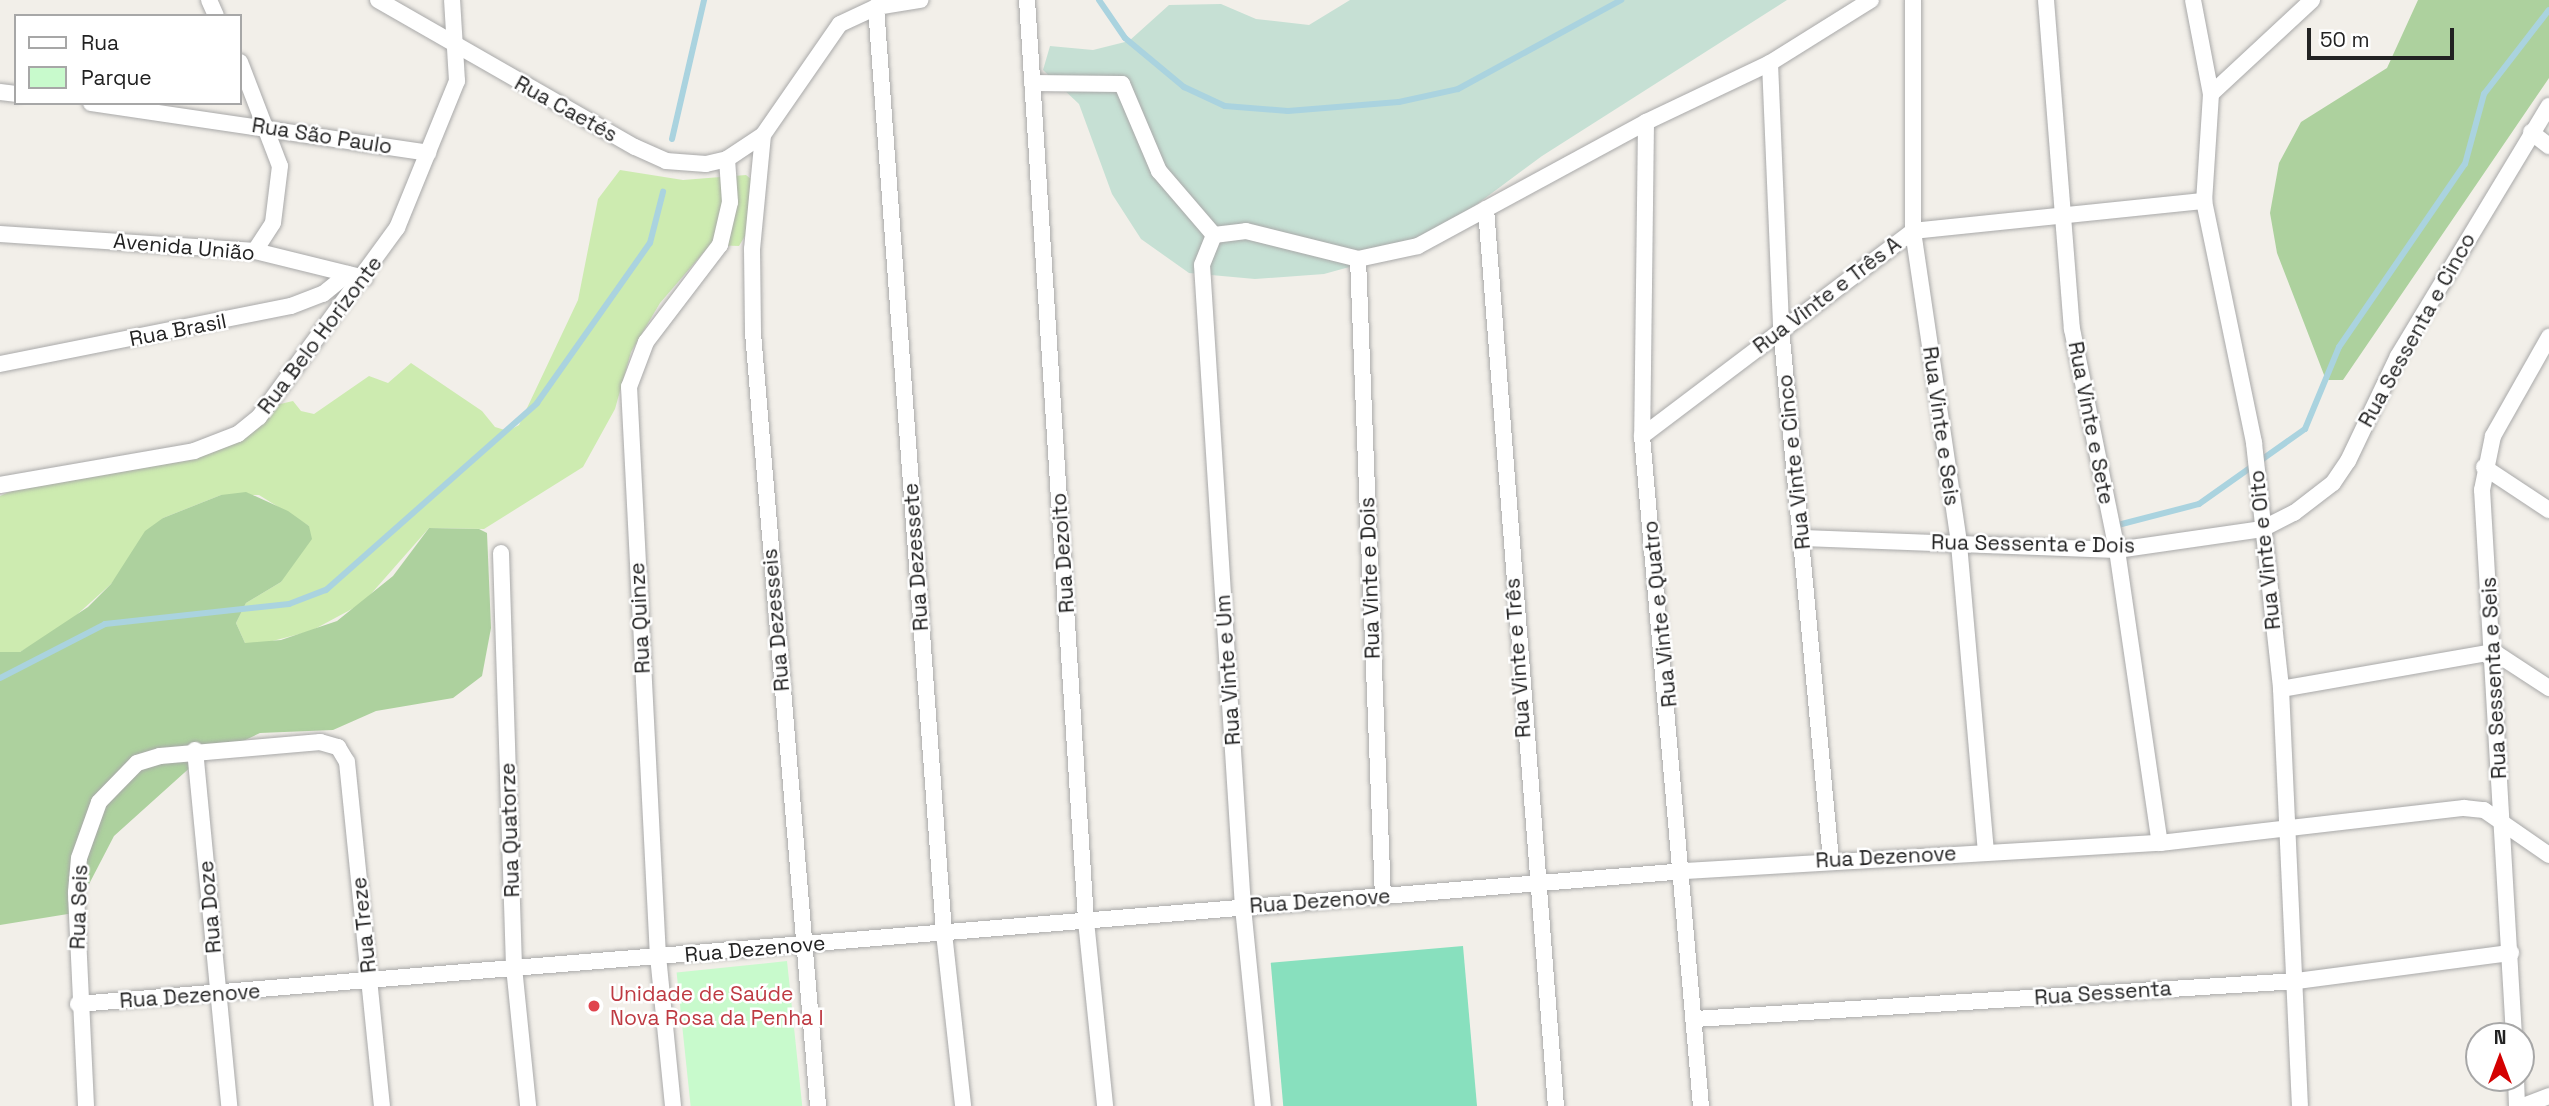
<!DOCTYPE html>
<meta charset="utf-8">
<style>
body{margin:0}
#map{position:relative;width:2549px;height:1106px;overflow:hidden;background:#f2efe9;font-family:"Space Grotesk",sans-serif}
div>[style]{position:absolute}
.grass>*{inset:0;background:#cdebb0}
.forest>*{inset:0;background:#add19e}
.wetland>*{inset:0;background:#c6e0d4}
.park>*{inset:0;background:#c8facc;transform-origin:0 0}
.pitch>*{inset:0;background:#88e0be;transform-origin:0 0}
.stream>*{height:6px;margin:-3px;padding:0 3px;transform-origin:3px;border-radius:3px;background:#aad3df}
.roads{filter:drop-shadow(0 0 2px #a9a9a9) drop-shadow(0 0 2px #a9a9a9)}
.street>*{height:16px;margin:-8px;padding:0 8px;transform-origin:8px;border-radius:8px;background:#fff}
.dots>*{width:19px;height:19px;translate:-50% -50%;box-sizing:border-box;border:4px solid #fff;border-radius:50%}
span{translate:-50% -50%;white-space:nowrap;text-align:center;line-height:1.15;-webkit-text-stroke:5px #fff;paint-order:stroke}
.street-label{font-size:21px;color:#222}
.health-label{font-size:21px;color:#be3a42}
.left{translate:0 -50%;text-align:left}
.legend{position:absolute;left:14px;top:14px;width:228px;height:91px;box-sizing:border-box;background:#fff;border:2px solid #a7a7a7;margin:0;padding:9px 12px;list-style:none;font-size:21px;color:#222}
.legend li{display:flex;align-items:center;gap:14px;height:35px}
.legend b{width:35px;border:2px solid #a7a7a7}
.north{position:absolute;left:2465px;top:1022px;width:70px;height:70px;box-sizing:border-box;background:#fff;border:2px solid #a7a7a7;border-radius:50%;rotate:0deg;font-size:19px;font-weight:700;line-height:28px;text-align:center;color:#222}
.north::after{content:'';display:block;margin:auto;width:24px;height:32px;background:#d40000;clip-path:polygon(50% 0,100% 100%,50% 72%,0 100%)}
.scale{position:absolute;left:2307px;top:28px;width:147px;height:32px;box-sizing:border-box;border:4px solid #222;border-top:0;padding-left:9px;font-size:21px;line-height:24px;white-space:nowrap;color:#222;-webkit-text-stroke:5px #fff;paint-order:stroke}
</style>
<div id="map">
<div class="grass">
<i style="clip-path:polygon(620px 170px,683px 180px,746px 175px,756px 183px,749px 229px,739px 246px,710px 245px,660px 303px,631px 352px,615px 409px,583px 467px,484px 529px,429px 528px,363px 603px,311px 631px,257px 645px,245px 643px,236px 623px,246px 603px,281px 582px,309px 526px,259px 495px,221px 495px,163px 518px,111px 584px,62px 628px,20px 652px,0 652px,0 496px,18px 488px,197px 459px,251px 429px,280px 404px,293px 401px,301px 411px,314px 414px,369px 376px,388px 383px,411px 363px,482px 411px,495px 427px,508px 431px,519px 425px,578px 300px,598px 199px)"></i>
</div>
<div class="forest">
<i style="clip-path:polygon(2418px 0,2549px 0,2549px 78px,2343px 380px,2326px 380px,2277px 253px,2270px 213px,2279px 163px,2301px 122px,2387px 68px)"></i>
<i style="clip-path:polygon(246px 492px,288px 511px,309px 526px,312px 539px,281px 582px,246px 603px,236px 623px,245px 643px,281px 640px,337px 621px,393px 576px,429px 528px,479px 529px,487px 533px,491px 628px,482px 676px,453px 698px,376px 711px,333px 730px,260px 733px,194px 764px,114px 836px,74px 913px,0 925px,0 652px,20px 652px,88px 607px,111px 584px,145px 531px,163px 518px,221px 495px)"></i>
</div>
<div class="wetland">
<i style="clip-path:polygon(1350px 0,1787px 0,1542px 156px,1418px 248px,1324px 274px,1255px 279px,1189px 273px,1141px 239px,1112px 194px,1079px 104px,1043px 70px,1050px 46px,1093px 50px,1129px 41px,1169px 5px,1221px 4px,1256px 19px,1309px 25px)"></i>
</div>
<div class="park">
<i style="left:787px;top:961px;width:146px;height:111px;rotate:84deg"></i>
</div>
<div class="pitch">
<i style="left:1463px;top:946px;width:161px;height:193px;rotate:85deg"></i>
</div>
<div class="stream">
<i style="left:1099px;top:0;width:46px;rotate:55.6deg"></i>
<i style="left:1125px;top:38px;width:77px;rotate:39.7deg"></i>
<i style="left:1184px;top:87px;width:45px;rotate:24.9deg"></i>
<i style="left:1225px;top:106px;width:63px;rotate:4.5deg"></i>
<i style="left:1288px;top:111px;width:111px;rotate:-4.6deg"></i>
<i style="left:1399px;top:102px;width:60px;rotate:-12.4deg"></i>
<i style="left:1458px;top:89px;width:186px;rotate:-28.6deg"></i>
<i style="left:672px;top:139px;width:143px;rotate:-77deg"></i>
<i style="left:2114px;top:526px;width:88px;rotate:-14.5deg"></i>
<i style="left:2199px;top:504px;width:130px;rotate:-35.3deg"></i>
<i style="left:2305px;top:429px;width:89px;rotate:-67.5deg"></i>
<i style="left:2339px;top:347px;width:222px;rotate:-55.5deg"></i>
<i style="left:2465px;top:164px;width:73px;rotate:-74.8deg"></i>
<i style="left:2484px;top:94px;width:106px;rotate:-52.3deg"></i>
<i style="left:0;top:678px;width:118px;rotate:-27.2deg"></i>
<i style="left:105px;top:624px;width:185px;rotate:-6.2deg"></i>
<i style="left:289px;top:604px;width:40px;rotate:-21deg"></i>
<i style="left:326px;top:590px;width:282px;rotate:-41.5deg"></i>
<i style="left:537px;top:403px;width:196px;rotate:-54.8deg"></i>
<i style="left:650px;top:243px;width:53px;rotate:-75.7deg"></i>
</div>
<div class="roads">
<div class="street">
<i style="left:209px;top:0;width:17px;rotate:66deg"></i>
<i style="left:378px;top:0;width:296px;rotate:29.8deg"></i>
<i style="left:635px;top:147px;width:34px;rotate:24deg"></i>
<i style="left:666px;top:161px;width:40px;rotate:4.3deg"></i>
<i style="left:706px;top:164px;width:22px;rotate:-13deg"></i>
<i style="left:727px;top:159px;width:43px;rotate:-33.7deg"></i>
<i style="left:763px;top:135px;width:135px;rotate:-55.3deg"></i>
<i style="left:840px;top:24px;width:40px;rotate:-25deg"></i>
<i style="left:876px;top:7px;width:45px;rotate:-9deg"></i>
<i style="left:1027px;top:0;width:923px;rotate:86.33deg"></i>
<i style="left:1086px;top:921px;width:186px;rotate:84.1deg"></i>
<i style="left:1913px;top:0;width:231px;rotate:90deg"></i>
<i style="left:1913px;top:231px;width:316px;rotate:81.6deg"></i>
<i style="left:1959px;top:544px;width:309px;rotate:85deg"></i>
<i style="left:2046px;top:0;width:330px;rotate:85.5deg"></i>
<i style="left:2072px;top:329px;width:226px;rotate:78.5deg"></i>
<i style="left:2117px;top:550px;width:296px;rotate:81.7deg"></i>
<i style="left:2193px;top:0;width:96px;rotate:79.2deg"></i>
<i style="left:2211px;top:94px;width:107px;rotate:93.7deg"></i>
<i style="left:2204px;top:201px;width:247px;rotate:78.3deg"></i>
<i style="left:2254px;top:443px;width:247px;rotate:83.7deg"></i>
<i style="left:2281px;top:689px;width:417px;rotate:87.4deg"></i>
<i style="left:876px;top:7px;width:928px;rotate:85.8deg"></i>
<i style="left:944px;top:933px;width:174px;rotate:83.7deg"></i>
<i style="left:240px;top:62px;width:111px;rotate:69deg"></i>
<i style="left:280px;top:166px;width:57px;rotate:97deg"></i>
<i style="left:273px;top:223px;width:33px;rotate:123deg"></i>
<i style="left:1770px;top:63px;width:265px;rotate:87.6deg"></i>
<i style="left:1781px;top:328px;width:534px;rotate:84.63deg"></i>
<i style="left:1032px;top:83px;width:90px;rotate:0.6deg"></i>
<i style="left:1122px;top:84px;width:95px;rotate:67deg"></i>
<i style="left:1159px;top:171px;width:84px;rotate:49.3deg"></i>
<i style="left:0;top:92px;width:16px;rotate:7deg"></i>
<i style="left:2211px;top:94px;width:138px;rotate:-42.9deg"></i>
<i style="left:91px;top:103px;width:341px;rotate:8.4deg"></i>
<i style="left:1646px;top:122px;width:314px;rotate:90.7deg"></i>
<i style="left:1642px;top:436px;width:673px;rotate:84.97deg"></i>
<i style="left:2531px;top:132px;width:23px;rotate:38deg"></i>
<i style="left:763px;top:135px;width:115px;rotate:95.5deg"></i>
<i style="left:752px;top:249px;width:84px;rotate:89.3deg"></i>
<i style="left:753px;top:333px;width:776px;rotate:85.19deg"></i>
<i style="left:1486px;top:209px;width:900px;rotate:85.54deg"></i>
<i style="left:0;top:234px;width:256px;rotate:3.8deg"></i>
<i style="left:255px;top:251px;width:113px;rotate:13.8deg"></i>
<i style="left:1214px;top:235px;width:32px;rotate:112deg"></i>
<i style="left:1202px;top:265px;width:643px;rotate:86.35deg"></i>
<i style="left:1243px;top:907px;width:200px;rotate:84.3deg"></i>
<i style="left:1214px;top:235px;width:32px;rotate:-7deg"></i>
<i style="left:1246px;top:231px;width:115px;rotate:14deg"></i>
<i style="left:1358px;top:259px;width:61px;rotate:-12.2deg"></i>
<i style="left:1418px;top:246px;width:260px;rotate:-28.5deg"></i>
<i style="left:1646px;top:122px;width:137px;rotate:-25.4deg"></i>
<i style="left:1770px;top:63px;width:119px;rotate:-32deg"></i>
<i style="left:1358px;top:259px;width:638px;rotate:87.76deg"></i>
<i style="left:0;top:364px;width:297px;rotate:-11.3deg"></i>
<i style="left:291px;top:306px;width:34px;rotate:-21deg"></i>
<i style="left:323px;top:294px;width:32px;rotate:-39deg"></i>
<i style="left:1642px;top:436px;width:340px;rotate:-37.1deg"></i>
<i style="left:1913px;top:231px;width:293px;rotate:-5.9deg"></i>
<i style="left:2484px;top:467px;width:78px;rotate:33.5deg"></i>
<i style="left:0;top:485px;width:197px;rotate:-9.9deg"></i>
<i style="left:194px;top:451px;width:47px;rotate:-21.1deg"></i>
<i style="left:238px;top:434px;width:27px;rotate:-39deg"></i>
<i style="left:259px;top:417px;width:234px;rotate:-53.9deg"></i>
<i style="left:397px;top:228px;width:159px;rotate:-67.8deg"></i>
<i style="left:457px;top:81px;width:81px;rotate:-93.5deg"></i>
<i style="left:1803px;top:538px;width:314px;rotate:2.2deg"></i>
<i style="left:2117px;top:550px;width:147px;rotate:-8.2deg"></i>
<i style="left:2262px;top:529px;width:36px;rotate:-27deg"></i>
<i style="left:2294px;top:513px;width:49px;rotate:-37.6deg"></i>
<i style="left:2333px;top:483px;width:27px;rotate:-56deg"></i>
<i style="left:2348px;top:461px;width:116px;rotate:-64.5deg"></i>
<i style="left:2398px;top:356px;width:292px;rotate:-58.9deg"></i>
<i style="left:501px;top:553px;width:414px;rotate:88.2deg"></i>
<i style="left:514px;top:967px;width:140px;rotate:84.2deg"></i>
<i style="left:2281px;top:689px;width:216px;rotate:-9.9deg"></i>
<i style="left:2494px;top:652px;width:66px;rotate:33.2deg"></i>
<i style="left:195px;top:750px;width:358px;rotate:84.5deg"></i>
<i style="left:78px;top:1004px;width:1612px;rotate:-4.73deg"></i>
<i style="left:1685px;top:871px;width:476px;rotate:-3.4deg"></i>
<i style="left:2160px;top:843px;width:306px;rotate:-6.6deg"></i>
<i style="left:2464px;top:808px;width:20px;rotate:6deg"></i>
<i style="left:2484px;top:810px;width:79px;rotate:34.7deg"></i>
<i style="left:1695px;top:1019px;width:603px;rotate:-3.61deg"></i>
<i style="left:2297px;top:981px;width:216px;rotate:-7.5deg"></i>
<i style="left:2514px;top:1036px;width:547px;rotate:-93.35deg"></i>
<i style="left:2482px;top:490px;width:55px;rotate:-78.5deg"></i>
<i style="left:2493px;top:436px;width:114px;rotate:-60.5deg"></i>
<i style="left:2516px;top:1078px;width:28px;rotate:88deg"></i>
<i style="left:86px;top:1106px;width:214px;rotate:-92.7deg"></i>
<i style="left:76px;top:892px;width:34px;rotate:-85deg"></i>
<i style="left:79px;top:858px;width:59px;rotate:-70.3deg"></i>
<i style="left:99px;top:802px;width:54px;rotate:-45.7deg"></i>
<i style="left:137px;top:763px;width:24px;rotate:-17deg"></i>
<i style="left:160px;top:756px;width:161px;rotate:-5deg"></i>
<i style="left:320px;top:742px;width:19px;rotate:16deg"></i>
<i style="left:338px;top:747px;width:17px;rotate:59deg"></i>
<i style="left:347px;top:762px;width:346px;rotate:84.2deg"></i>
<i style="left:673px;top:1106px;width:150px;rotate:-95.7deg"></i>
<i style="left:658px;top:957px;width:571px;rotate:-92.91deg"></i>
<i style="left:629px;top:387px;width:48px;rotate:-69.3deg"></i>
<i style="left:646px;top:342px;width:122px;rotate:-52.7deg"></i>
<i style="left:720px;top:245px;width:44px;rotate:-76.9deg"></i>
<i style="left:730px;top:202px;width:43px;rotate:-94deg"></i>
<i style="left:2523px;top:1106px;width:28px;rotate:-21deg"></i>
</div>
</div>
<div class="dots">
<i style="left:594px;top:1006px;background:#e0444e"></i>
</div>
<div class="street-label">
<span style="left:566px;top:109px;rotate:29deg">Rua Caetés</span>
<span style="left:322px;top:136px;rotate:9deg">Rua São Paulo</span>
<span style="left:184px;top:247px;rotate:5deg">Avenida União</span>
<span style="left:1827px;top:295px;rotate:-37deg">Rua Vinte e Três A</span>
<span style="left:178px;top:330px;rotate:-11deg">Rua Brasil</span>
<span style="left:2417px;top:330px;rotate:-61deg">Rua Sessenta e Cinco</span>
<span style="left:320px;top:335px;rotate:-53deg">Rua Belo Horizonte</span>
<span style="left:2091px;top:423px;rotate:79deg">Rua Vinte e Sete</span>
<span style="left:1941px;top:426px;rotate:82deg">Rua Vinte e Seis</span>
<span style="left:1794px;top:462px;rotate:-96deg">Rua Vinte e Cinco</span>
<span style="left:2033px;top:544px;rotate:1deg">Rua Sessenta e Dois</span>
<span style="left:2265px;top:550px;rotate:-96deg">Rua Vinte e Oito</span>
<span style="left:1063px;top:553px;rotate:-94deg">Rua Dezoito</span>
<span style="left:916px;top:557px;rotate:-94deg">Rua Dezessete</span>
<span style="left:1370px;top:578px;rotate:-92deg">Rua Vinte e Dois</span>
<span style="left:1660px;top:614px;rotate:-96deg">Rua Vinte e Quatro</span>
<span style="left:640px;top:618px;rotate:-93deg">Rua Quinze</span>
<span style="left:776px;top:620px;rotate:-95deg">Rua Dezesseis</span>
<span style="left:1518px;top:658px;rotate:-94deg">Rua Vinte e Três</span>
<span style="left:1228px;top:670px;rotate:-94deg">Rua Vinte e Um</span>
<span style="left:2494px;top:678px;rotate:-93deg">Rua Sessenta e Seis</span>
<span style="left:510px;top:830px;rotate:-92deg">Rua Quatorze</span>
<span style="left:1886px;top:857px;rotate:-3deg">Rua Dezenove</span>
<span style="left:1320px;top:901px;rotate:-4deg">Rua Dezenove</span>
<span style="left:79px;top:907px;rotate:-88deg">Rua Seis</span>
<span style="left:210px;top:907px;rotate:-95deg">Rua Doze</span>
<span style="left:364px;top:925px;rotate:-96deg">Rua Treze</span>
<span style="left:755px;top:949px;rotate:-5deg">Rua Dezenove</span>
<span style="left:2103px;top:993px;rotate:-4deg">Rua Sessenta</span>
<span style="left:190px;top:996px;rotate:-4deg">Rua Dezenove</span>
</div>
<div class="health-label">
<span class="left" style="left:610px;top:1006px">Unidade de Saúde<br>Nova Rosa da Penha I</span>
</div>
<ul class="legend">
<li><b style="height:9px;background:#fff"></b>Rua</li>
<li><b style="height:19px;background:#c8facc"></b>Parque</li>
</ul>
<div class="north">N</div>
<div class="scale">50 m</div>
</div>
